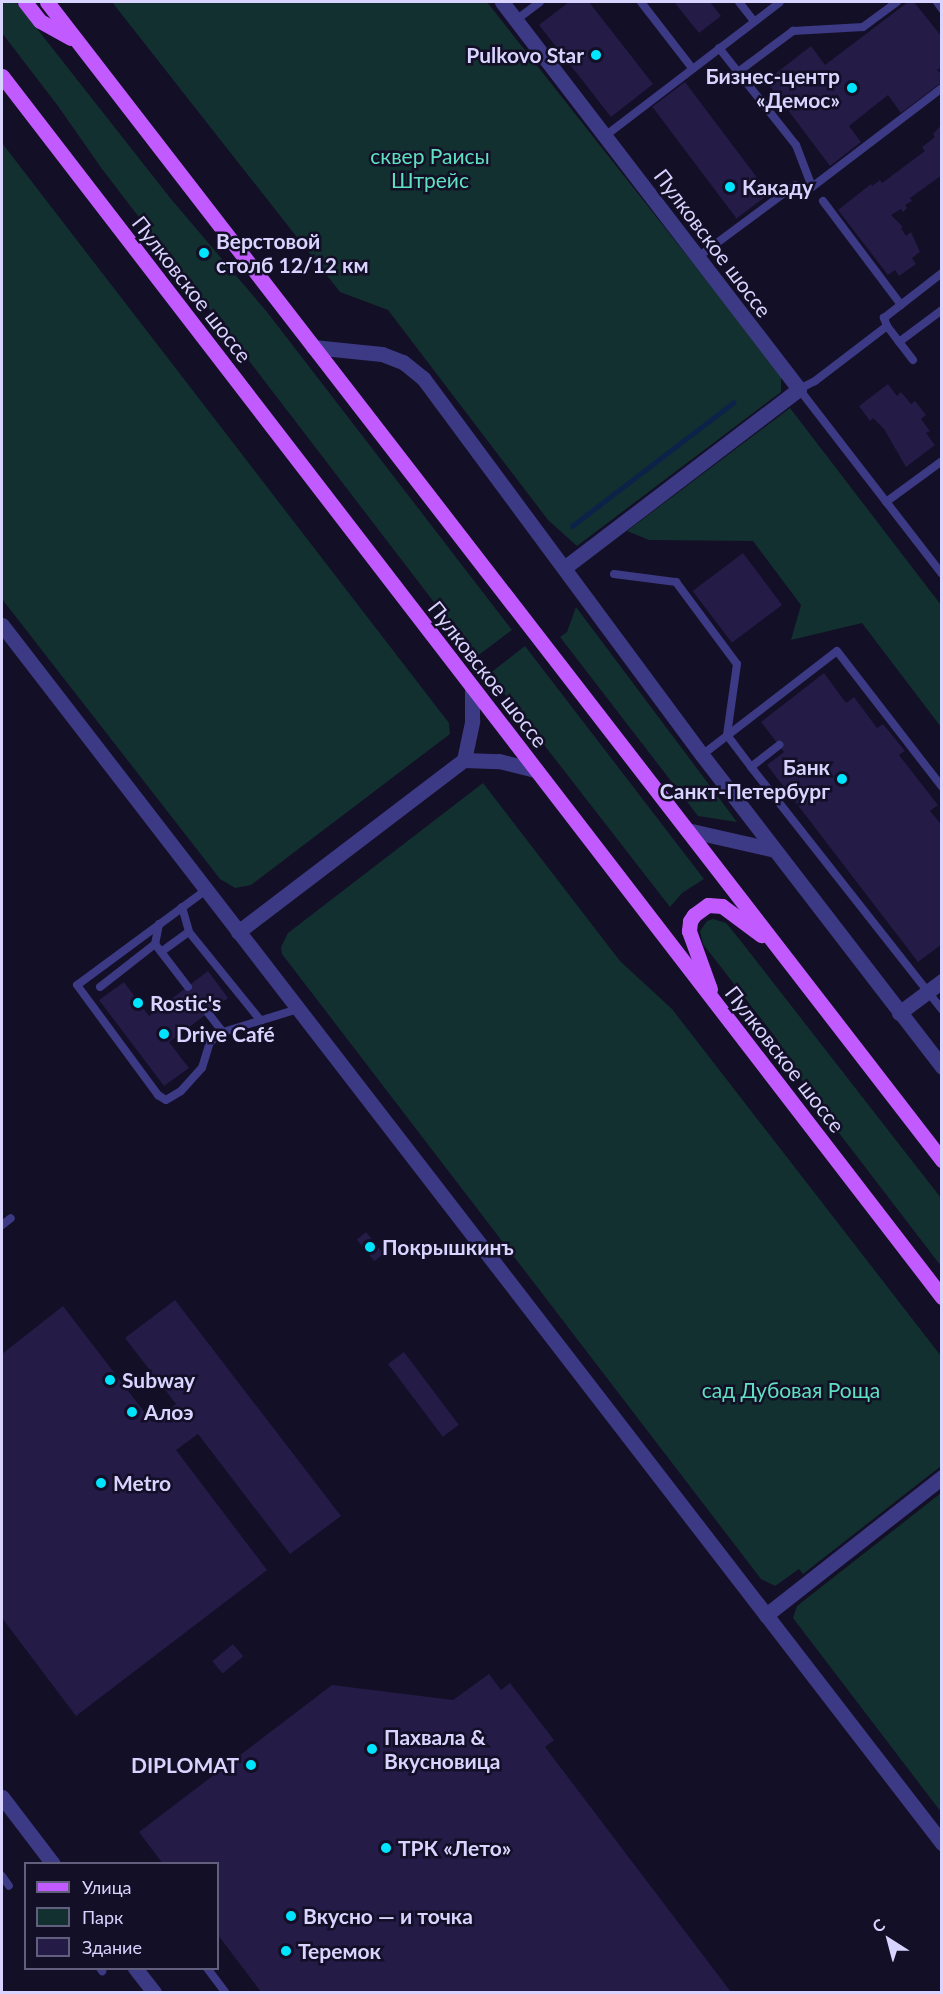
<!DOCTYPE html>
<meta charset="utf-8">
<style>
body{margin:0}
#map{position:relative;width:943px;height:1994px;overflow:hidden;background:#130f26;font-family:Lato,sans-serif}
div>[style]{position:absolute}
.green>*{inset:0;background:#12302f}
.stream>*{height:4.5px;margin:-2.25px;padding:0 2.25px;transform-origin:2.25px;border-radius:2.25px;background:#0c2248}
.building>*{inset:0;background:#241b47;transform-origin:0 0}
.lane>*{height:8px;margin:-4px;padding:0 4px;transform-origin:4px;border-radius:4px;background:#3d3a85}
.street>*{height:15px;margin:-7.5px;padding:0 7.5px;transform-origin:7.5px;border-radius:7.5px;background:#3d3a85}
.primary>*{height:15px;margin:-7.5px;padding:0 7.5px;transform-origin:7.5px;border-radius:7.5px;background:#c25bff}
.dots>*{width:16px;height:16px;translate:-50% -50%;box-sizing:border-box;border:3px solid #130f26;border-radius:50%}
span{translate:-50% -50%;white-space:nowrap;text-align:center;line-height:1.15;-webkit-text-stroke:5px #130f26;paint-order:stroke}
.poi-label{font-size:21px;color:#d9d4ff;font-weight:700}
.right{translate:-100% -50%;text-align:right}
.left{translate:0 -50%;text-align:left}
.park-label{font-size:21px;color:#5fe0c0}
.street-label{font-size:21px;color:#d9d4ff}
.frame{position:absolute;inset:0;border:3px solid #d9d4ff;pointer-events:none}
.legend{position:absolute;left:24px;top:1862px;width:195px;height:108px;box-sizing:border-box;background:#130f26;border:2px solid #625e7d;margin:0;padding:8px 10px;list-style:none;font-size:18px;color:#d9d4ff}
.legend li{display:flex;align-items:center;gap:12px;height:30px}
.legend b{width:30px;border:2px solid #625e7d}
.north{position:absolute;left:859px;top:1910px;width:60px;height:60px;-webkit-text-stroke:4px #130f26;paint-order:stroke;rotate:324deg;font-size:16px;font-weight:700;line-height:24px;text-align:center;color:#d9d4ff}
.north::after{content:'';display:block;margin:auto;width:21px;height:27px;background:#d9d4ff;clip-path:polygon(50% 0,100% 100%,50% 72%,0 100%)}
</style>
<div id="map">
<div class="green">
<i style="clip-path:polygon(2px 2px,16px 2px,171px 199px,267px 312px,512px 630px,476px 657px,102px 169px,58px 106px,2px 33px)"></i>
<i style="clip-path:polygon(112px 2px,487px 2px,781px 375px,781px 392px,577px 546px,548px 520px,388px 310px,340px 292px)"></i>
<i style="clip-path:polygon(2px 143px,449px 723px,450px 734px,251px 885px,235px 888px,220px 879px,2px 599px)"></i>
<i style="clip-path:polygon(790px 408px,941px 605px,941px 727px,862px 623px,791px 640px,801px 605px,753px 541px,649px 540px,627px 531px)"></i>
<i style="clip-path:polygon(576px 607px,737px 822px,698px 816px,560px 637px,567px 632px)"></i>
<i style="clip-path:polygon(525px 646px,704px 879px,682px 893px,670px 907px,489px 674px)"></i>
<i style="clip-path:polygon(483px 783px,620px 961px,672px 1009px,941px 1356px,941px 1466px,803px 1574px,799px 1569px,775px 1586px,761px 1579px,282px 954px,281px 947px,288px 933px)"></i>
<i style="clip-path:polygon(713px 919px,726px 923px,740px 940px,941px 1198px,941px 1266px,816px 1103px,776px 1038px,703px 944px,700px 931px,707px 921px)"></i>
<i style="clip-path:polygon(941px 1493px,941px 1812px,793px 1618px,797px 1606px)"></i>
</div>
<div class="stream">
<i style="left:572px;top:526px;width:203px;rotate:-37.4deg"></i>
</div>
<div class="building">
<i style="clip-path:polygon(569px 2px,589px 2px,653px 84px,611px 117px,539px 25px)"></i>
<i style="clip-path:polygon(674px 2px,710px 2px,721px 16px,699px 33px)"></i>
<i style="clip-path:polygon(908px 2px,914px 2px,942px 37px,942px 67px,937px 70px,942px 75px,942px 82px,901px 113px,888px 95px,849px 126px,861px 142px,830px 166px,766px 81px,811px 46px,825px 65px)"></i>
<i style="left:685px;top:82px;width:140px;height:41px;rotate:53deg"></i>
<i style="clip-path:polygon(942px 124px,942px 175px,910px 198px,912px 201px,905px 205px,907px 208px,903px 212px,901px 209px,891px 215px,903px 227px,901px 228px,906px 236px,911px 232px,920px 252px,912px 258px,916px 264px,899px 276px,895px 270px,888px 275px,838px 210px,871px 184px,872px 186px,880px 180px,882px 183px,925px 151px,922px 147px,935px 137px,933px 134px)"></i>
<i style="clip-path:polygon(888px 384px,897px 396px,901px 392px,911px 404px,915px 401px,926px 415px,921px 419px,930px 431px,926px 433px,935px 445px,906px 467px,884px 429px,873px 418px,870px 421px,859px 406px)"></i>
<i style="left:743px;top:553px;width:65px;height:63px;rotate:53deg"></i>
<i style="clip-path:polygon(824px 673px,846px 703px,854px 697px,877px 728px,883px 724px,905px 751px,899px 755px,938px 805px,930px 811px,942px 825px,942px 944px,918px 962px,767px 765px,784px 752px,761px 722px)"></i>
<i style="clip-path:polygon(208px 971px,228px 998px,169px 1042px,189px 1068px,164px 1086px,99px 1000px,124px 982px,149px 1016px)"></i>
<i style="left:366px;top:1232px;width:28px;height:12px;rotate:51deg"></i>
<i style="clip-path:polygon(175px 1300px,341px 1516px,290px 1554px,198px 1434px,176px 1450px,267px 1570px,76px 1716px,2px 1618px,2px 1354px,63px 1306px,152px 1422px,176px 1404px,125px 1338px)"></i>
<i style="left:404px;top:1352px;width:91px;height:20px;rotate:53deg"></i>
<i style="left:233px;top:1644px;width:16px;height:27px;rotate:50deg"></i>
<i style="clip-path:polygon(489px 1674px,501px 1690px,510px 1683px,554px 1740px,545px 1747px,731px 1992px,261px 1992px,218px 1935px,218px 1864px,163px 1864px,139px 1832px,332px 1685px,453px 1700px)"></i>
</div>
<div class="lane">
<i style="left:641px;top:2px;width:83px;rotate:52.3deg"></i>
<i style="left:739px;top:2px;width:24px;rotate:52deg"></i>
<i style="left:937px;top:2px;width:9px;rotate:54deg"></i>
<i style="left:516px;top:20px;width:30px;rotate:-37deg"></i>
<i style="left:719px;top:48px;width:124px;rotate:51.6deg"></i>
<i style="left:796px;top:145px;width:45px;rotate:69.1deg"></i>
<i style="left:812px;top:187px;width:163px;rotate:-37.3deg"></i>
<i style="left:738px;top:72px;width:69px;rotate:-36.7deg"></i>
<i style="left:793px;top:31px;width:70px;rotate:-3.3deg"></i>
<i style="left:863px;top:27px;width:42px;rotate:-36.3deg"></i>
<i style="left:605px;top:136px;width:220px;rotate:-37.4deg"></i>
<i style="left:823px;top:201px;width:130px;rotate:53.1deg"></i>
<i style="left:698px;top:257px;width:121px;rotate:-36.6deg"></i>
<i style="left:887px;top:326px;width:9px;rotate:-111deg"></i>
<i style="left:884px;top:318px;width:73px;rotate:-37.8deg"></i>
<i style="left:899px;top:342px;width:54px;rotate:-36.7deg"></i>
<i style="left:913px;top:360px;width:43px;rotate:-127.4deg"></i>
<i style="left:887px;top:326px;width:91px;rotate:142.6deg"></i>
<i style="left:815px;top:381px;width:18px;rotate:153deg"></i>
<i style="left:799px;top:389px;width:234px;rotate:52.3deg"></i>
<i style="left:886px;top:502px;width:69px;rotate:-36.2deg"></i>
<i style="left:614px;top:574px;width:63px;rotate:7.4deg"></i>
<i style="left:676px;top:582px;width:102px;rotate:53.4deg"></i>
<i style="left:737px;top:664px;width:72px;rotate:98deg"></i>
<i style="left:727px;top:735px;width:40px;rotate:53deg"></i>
<i style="left:751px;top:767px;width:36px;rotate:-38deg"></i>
<i style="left:702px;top:755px;width:170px;rotate:-37.6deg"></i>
<i style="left:837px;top:651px;width:172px;rotate:52.3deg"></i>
<i style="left:751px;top:767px;width:309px;rotate:51.8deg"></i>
<i style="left:206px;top:890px;width:160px;rotate:143.6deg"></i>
<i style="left:77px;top:985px;width:137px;rotate:53.6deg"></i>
<i style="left:158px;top:1095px;width:9px;rotate:32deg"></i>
<i style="left:166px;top:1100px;width:17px;rotate:-31deg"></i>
<i style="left:181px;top:1091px;width:31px;rotate:-48deg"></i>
<i style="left:202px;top:1068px;width:27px;rotate:-73deg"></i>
<i style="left:210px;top:1042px;width:16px;rotate:-38deg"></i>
<i style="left:182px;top:907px;width:26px;rotate:74deg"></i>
<i style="left:189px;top:932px;width:114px;rotate:51deg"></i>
<i style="left:159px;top:924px;width:20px;rotate:101deg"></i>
<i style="left:155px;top:944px;width:54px;rotate:52.5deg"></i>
<i style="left:161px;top:952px;width:34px;rotate:-36deg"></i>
<i style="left:100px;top:987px;width:70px;rotate:-38deg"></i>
<i style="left:208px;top:1013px;width:24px;rotate:52deg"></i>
<i style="left:223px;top:1032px;width:78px;rotate:-17deg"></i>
<i style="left:2px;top:1225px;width:11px;rotate:-38deg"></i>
<i style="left:2px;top:1876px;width:12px;rotate:55deg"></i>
<i style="left:100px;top:1968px;width:4px;rotate:56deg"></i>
<i style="left:207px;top:1968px;width:30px;rotate:53deg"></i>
</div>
<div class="street">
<i style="left:502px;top:2px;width:488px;rotate:52.5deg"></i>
<i style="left:799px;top:389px;width:295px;rotate:142.7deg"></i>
<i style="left:313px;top:347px;width:69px;rotate:5.8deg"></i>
<i style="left:382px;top:354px;width:22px;rotate:21deg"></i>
<i style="left:403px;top:362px;width:26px;rotate:39deg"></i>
<i style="left:423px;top:378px;width:469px;rotate:53.5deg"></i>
<i style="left:702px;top:755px;width:394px;rotate:52.4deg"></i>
<i style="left:2px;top:625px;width:1539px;rotate:52.34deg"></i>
<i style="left:464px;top:760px;width:40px;rotate:-78deg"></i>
<i style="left:472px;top:721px;width:34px;rotate:-90deg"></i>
<i style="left:687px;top:830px;width:90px;rotate:12.8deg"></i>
<i style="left:238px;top:932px;width:284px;rotate:-37.3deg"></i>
<i style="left:464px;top:760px;width:35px;rotate:2deg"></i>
<i style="left:499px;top:761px;width:38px;rotate:14deg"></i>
<i style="left:899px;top:1013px;width:54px;rotate:-36.7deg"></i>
<i style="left:766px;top:1615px;width:224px;rotate:-38.1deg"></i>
<i style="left:2px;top:1797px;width:84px;rotate:52.7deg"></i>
<i style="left:135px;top:1968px;width:31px;rotate:52deg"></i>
</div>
<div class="primary">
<i style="left:25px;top:2px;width:24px;rotate:52deg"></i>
<i style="left:40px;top:21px;width:35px;rotate:29deg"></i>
<i style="left:47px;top:2px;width:1464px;rotate:52.3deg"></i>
<i style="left:2px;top:76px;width:1541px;rotate:52.41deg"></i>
<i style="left:710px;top:989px;width:62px;rotate:-109.9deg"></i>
<i style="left:689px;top:931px;width:10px;rotate:-84deg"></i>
<i style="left:690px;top:921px;width:7px;rotate:-56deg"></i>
<i style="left:694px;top:915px;width:17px;rotate:-36deg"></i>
<i style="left:708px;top:905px;width:14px;rotate:4deg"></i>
<i style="left:722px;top:906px;width:49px;rotate:36.6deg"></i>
</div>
<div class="dots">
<i style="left:596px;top:55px;background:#00e5ff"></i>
<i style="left:852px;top:88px;background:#00e5ff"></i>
<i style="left:730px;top:187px;background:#00e5ff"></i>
<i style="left:204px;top:253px;background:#00e5ff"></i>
<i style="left:842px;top:779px;background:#00e5ff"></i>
<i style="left:138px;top:1003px;background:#00e5ff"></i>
<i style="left:164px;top:1034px;background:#00e5ff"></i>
<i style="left:370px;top:1247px;background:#00e5ff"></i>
<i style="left:110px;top:1380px;background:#00e5ff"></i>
<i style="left:132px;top:1412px;background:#00e5ff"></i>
<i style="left:101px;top:1483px;background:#00e5ff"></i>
<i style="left:372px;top:1749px;background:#00e5ff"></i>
<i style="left:251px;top:1765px;background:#00e5ff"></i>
<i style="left:386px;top:1848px;background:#00e5ff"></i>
<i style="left:291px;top:1916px;background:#00e5ff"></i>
<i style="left:286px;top:1951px;background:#00e5ff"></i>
</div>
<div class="poi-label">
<span class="right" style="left:584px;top:55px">Pulkovo Star</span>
<span class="right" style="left:840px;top:88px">Бизнес-центр<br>«Демос»</span>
<span class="left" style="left:742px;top:187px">Какаду</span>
<span class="left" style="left:216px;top:253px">Верстовой<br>столб 12/12 км</span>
<span class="right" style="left:830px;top:779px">Банк<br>Санкт-Петербург</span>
<span class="left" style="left:150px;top:1003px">Rostic's</span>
<span class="left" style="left:176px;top:1034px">Drive Café</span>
<span class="left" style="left:382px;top:1247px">Покрышкинъ</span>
<span class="left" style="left:122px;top:1380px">Subway</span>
<span class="left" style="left:144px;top:1412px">Алоэ</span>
<span class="left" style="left:113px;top:1483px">Metro</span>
<span class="left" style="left:384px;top:1749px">Пахвала &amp;<br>Вкусновица</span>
<span class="right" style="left:239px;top:1765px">DIPLOMAT</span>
<span class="left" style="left:398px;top:1848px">ТРК «Лето»</span>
<span class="left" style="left:303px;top:1916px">Вкусно — и точка</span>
<span class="left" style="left:298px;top:1951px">Теремок</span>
</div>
<div class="park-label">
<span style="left:430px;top:168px">сквер Раисы<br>Штрейс</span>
<span style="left:791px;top:1390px">сад Дубовая Роща</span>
</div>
<div class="street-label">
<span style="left:713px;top:243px;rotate:53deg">Пулковское шоссе</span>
<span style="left:192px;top:289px;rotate:52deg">Пулковское шоссе</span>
<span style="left:488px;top:674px;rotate:52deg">Пулковское шоссе</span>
<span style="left:785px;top:1059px;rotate:52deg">Пулковское шоссе</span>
</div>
<div class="frame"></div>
<ul class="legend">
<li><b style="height:8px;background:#c25bff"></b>Улица</li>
<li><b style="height:16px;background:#12302f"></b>Парк</li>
<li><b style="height:16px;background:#241b47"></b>Здание</li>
</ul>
<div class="north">С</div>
</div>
